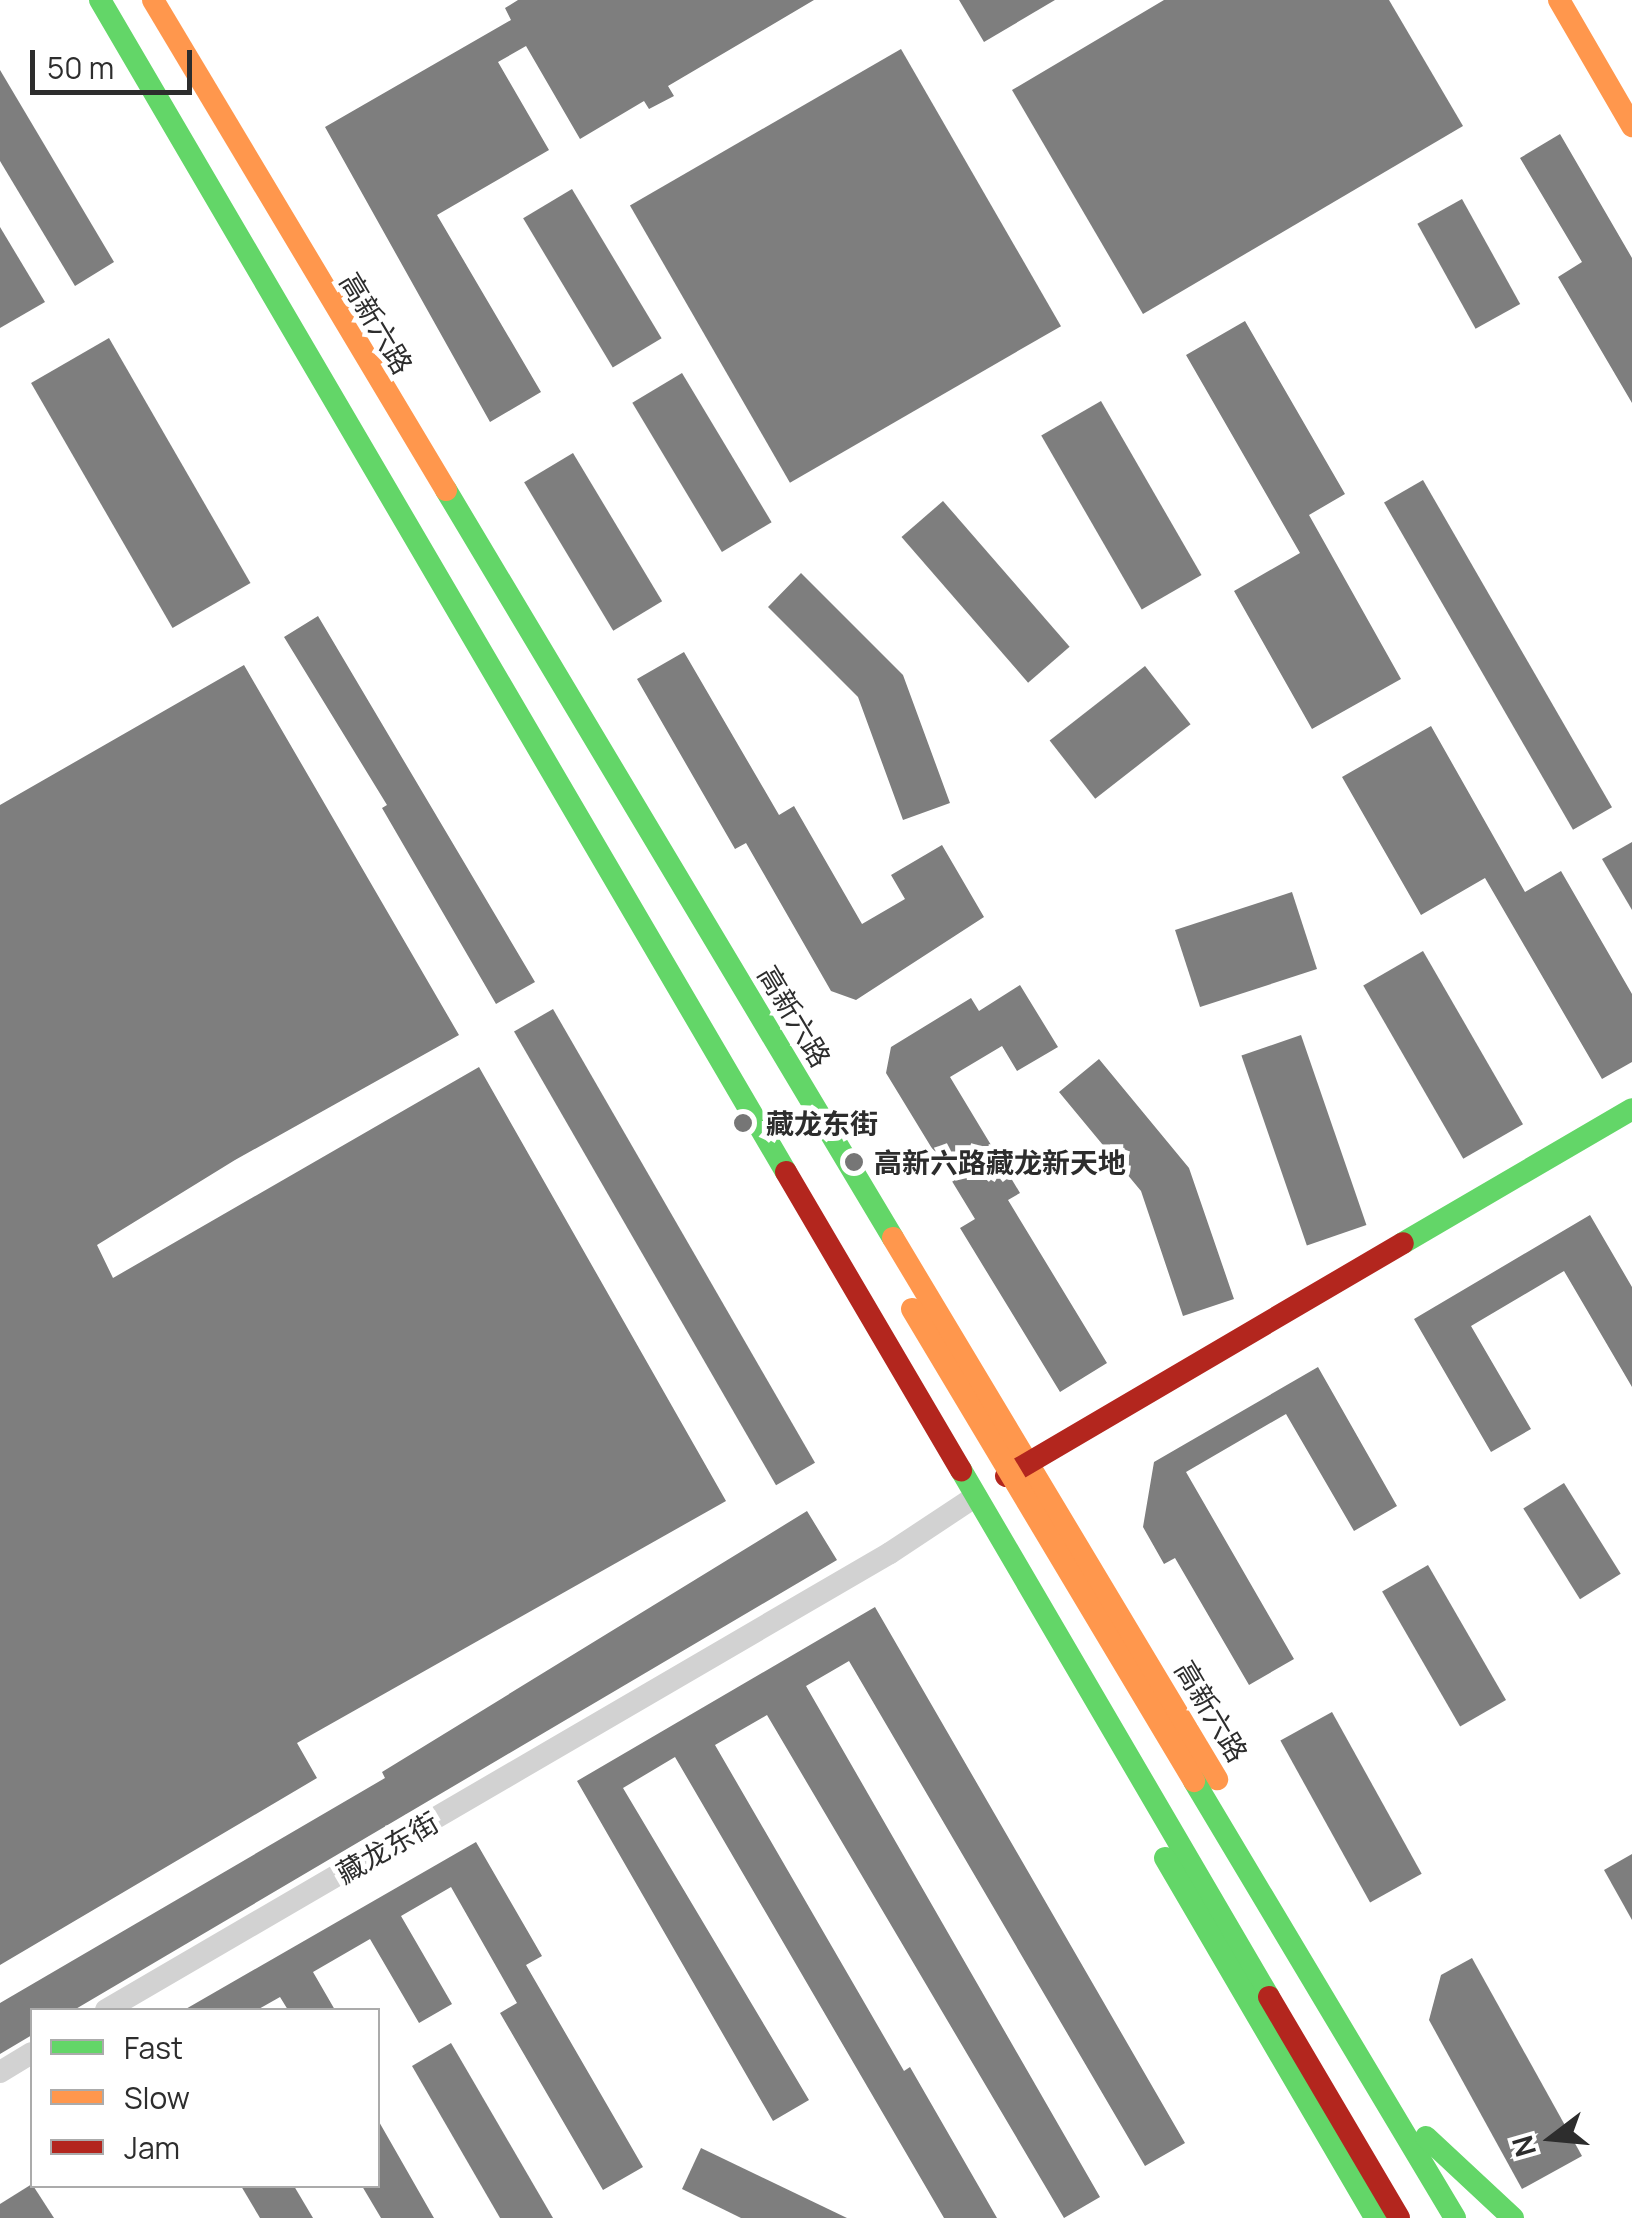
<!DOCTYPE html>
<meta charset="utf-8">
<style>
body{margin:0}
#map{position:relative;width:1632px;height:2218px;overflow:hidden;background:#fff;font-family:Manrope,"Noto Sans SC",sans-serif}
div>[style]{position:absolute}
.building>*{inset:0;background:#7e7e7e;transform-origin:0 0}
.street>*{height:22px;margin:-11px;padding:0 11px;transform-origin:11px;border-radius:11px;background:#d2d2d2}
.fast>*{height:22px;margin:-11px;padding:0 11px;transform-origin:11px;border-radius:11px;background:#63d668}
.slow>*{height:22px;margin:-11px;padding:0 11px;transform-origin:11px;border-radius:11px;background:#ff974d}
.jam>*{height:22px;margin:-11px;padding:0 11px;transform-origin:11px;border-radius:11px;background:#b3261e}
.fast-bridge>*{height:22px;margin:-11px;padding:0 11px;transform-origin:11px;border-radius:11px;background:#63d668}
.slow-bridge>*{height:22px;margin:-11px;padding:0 11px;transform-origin:11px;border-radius:11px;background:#ff974d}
.dots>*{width:28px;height:28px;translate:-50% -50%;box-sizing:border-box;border:5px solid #fff;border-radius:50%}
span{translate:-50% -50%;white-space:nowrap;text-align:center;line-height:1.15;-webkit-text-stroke:10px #fff;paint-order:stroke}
.street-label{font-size:28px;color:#2d2d2d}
.poi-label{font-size:28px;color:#2d2d2d;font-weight:700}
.left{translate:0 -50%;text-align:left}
.legend{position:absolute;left:30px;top:2008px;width:350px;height:180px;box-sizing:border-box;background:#fff;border:2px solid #ababab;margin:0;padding:12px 18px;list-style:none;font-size:30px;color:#2d2d2d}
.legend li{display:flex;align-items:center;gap:20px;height:50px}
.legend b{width:50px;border:2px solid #ababab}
.north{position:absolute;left:1502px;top:2088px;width:100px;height:100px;-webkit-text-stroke:8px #fff;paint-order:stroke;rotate:254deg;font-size:28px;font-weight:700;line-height:40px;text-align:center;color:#2d2d2d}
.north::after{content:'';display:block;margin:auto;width:35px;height:45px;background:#2d2d2d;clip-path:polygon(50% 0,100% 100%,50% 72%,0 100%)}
.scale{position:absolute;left:30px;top:50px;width:162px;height:45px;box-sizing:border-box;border:5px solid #2d2d2d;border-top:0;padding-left:12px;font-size:30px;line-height:35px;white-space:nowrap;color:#2d2d2d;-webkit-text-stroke:8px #fff;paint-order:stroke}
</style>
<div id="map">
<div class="building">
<i style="clip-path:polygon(518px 0,814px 0,668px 86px,674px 96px,649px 109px,644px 101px,580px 139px,526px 46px,498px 62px,549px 150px,437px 215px,541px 392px,490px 422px,325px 127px,511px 20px,505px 8px)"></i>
<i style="clip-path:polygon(959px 0,1055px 0,984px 42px)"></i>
<i style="clip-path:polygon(1164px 0,1389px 0,1463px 126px,1143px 314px,1012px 90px)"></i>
<i style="left:901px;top:49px;width:320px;height:313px;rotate:60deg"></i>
<i style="clip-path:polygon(0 70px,114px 262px,75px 286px,0 161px)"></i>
<i style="clip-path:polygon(1560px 134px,1632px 258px,1632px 403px,1558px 277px,1582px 262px,1520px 158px)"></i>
<i style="left:572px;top:189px;width:174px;height:57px;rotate:59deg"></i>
<i style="left:1462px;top:199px;width:120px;height:51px;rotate:61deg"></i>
<i style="clip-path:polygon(0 227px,45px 302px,0 328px)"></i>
<i style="clip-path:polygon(1245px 321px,1345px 494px,1309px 515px,1401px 679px,1312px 729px,1234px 591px,1300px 553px,1186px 355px)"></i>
<i style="left:109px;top:338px;width:283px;height:90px;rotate:60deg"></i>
<i style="left:682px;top:373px;width:174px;height:58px;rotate:59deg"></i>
<i style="left:1101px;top:401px;width:201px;height:69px;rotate:60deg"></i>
<i style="left:573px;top:453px;width:173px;height:57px;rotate:59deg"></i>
<i style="left:1423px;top:480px;width:378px;height:45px;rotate:60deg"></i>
<i style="left:943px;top:501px;width:193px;height:55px;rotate:49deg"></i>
<i style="clip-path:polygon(801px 573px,903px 675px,950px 803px,903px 820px,858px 697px,768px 607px)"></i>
<i style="clip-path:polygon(318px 616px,535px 982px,496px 1004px,382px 808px,387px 805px,284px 637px)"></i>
<i style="clip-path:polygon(684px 652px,779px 815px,794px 806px,862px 924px,905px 899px,891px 875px,942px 845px,984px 917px,856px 1000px,831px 991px,746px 843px,735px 849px,637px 679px)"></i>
<i style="clip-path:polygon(244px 665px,459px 1035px,235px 1160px,97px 1245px,113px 1278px,479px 1067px,726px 1501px,297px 1743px,317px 1778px,0 1965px,0 805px)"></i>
<i style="left:1145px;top:666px;width:74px;height:121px;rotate:52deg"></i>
<i style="clip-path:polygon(1431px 726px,1525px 892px,1561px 871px,1632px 994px,1632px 1062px,1602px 1079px,1485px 878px,1421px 915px,1342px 777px)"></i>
<i style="clip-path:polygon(1632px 842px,1632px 910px,1602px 859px)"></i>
<i style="left:1292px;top:892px;width:81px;height:123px;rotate:72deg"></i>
<i style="left:1423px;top:951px;width:200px;height:69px;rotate:60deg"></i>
<i style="clip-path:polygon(1020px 985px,1058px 1047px,1017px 1071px,1002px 1046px,950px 1077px,1020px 1193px,1008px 1200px,1107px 1363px,1060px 1392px,960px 1228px,975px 1219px,886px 1073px,891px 1047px,971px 998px,979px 1011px)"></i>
<i style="left:553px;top:1009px;width:524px;height:45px;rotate:60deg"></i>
<i style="left:1301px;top:1035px;width:201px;height:63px;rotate:71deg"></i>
<i style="clip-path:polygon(1099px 1059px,1189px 1168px,1234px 1299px,1183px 1316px,1141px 1191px,1059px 1092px)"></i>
<i style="clip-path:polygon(1590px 1215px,1632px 1287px,1632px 1387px,1564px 1271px,1471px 1326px,1531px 1429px,1491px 1452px,1414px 1319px)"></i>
<i style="clip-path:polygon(1318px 1367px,1397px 1506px,1354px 1531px,1286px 1414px,1186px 1472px,1294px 1659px,1249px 1685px,1175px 1558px,1164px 1564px,1143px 1527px,1154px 1462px)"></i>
<i style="left:1564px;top:1483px;width:107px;height:48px;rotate:58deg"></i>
<i style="clip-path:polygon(807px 1511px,837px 1560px,74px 2010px,32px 2010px,32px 2035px,0 2054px,0 2003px,385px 1778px,382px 1772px)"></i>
<i style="left:1428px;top:1565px;width:156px;height:53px;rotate:60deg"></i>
<i style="clip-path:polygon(875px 1607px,1185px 2143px,1145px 2166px,849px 1661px,806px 1686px,1100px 2197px,1064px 2218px,767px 1715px,715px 1745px,904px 2071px,910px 2067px,997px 2218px,944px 2218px,675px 1757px,623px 1788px,809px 2100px,773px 2121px,577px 1781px)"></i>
<i style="left:1332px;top:1712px;width:185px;height:59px;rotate:61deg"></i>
<i style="clip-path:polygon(476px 1842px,542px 1956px,526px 1965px,643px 2167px,603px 2190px,500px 2013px,517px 2003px,451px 1887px,401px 1916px,452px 2004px,419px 2023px,370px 1939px,313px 1972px,335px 2010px,288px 2010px,280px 1997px,257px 2010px,184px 2010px)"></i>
<i style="clip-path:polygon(1632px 1854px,1632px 1920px,1604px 1870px)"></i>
<i style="clip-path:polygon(1472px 1958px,1582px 2156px,1522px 2189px,1429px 2020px,1441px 1975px)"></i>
<i style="clip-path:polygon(451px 2043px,553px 2218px,500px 2218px,412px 2066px)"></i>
<i style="clip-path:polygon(378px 2120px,434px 2218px,381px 2218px,362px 2186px,378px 2186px)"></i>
<i style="clip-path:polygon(701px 2148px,847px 2218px,741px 2218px,682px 2189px)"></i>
<i style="clip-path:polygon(32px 2184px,54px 2218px,0 2218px,0 2204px)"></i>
<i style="clip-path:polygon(241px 2186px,294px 2186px,313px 2218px,260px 2218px)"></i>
</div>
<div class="street">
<i style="left:106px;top:2010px;width:907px;rotate:-30.24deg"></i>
<i style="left:890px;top:1553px;width:103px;rotate:-33.5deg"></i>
<i style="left:0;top:2072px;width:37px;rotate:-31deg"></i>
</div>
<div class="fast">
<i style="left:100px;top:0;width:1358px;rotate:59.66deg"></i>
<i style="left:446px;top:490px;width:871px;rotate:59.14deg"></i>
<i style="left:1403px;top:1243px;width:265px;rotate:-30.3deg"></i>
<i style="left:961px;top:1470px;width:610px;rotate:59.7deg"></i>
<i style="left:1165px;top:1858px;width:417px;rotate:59.7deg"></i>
</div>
<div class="slow">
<i style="left:153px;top:0;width:571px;rotate:59.12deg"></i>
<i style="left:1559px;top:0;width:146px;rotate:59.9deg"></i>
<i style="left:893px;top:1238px;width:631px;rotate:59.08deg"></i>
</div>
<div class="jam">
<i style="left:786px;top:1172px;width:346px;rotate:59.6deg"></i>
<i style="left:1006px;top:1476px;width:460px;rotate:-30.4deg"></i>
<i style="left:1269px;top:1997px;width:256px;rotate:59.5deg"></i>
</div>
<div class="fast-bridge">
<i style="left:1194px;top:1781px;width:509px;rotate:59.15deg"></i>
<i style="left:1426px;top:2137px;width:119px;rotate:43deg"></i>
</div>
<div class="slow-bridge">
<i style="left:912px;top:1309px;width:550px;rotate:59.14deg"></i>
</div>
<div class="dots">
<i style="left:743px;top:1123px;background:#767676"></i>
<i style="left:854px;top:1162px;background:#767676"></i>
</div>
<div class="street-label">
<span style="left:377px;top:323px;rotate:59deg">高新六路</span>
<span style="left:795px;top:1016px;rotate:59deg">高新六路</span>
<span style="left:1212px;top:1711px;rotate:59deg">高新六路</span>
<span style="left:387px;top:1847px;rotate:-30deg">藏龙东街</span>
</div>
<div class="poi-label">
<span class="left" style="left:766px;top:1123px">藏龙东街</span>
<span class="left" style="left:874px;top:1162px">高新六路藏龙新天地</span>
</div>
<ul class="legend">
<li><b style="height:12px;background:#63d668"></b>Fast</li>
<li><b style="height:12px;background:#ff974d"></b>Slow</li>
<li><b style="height:12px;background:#b3261e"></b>Jam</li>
</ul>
<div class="north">N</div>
<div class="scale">50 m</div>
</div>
